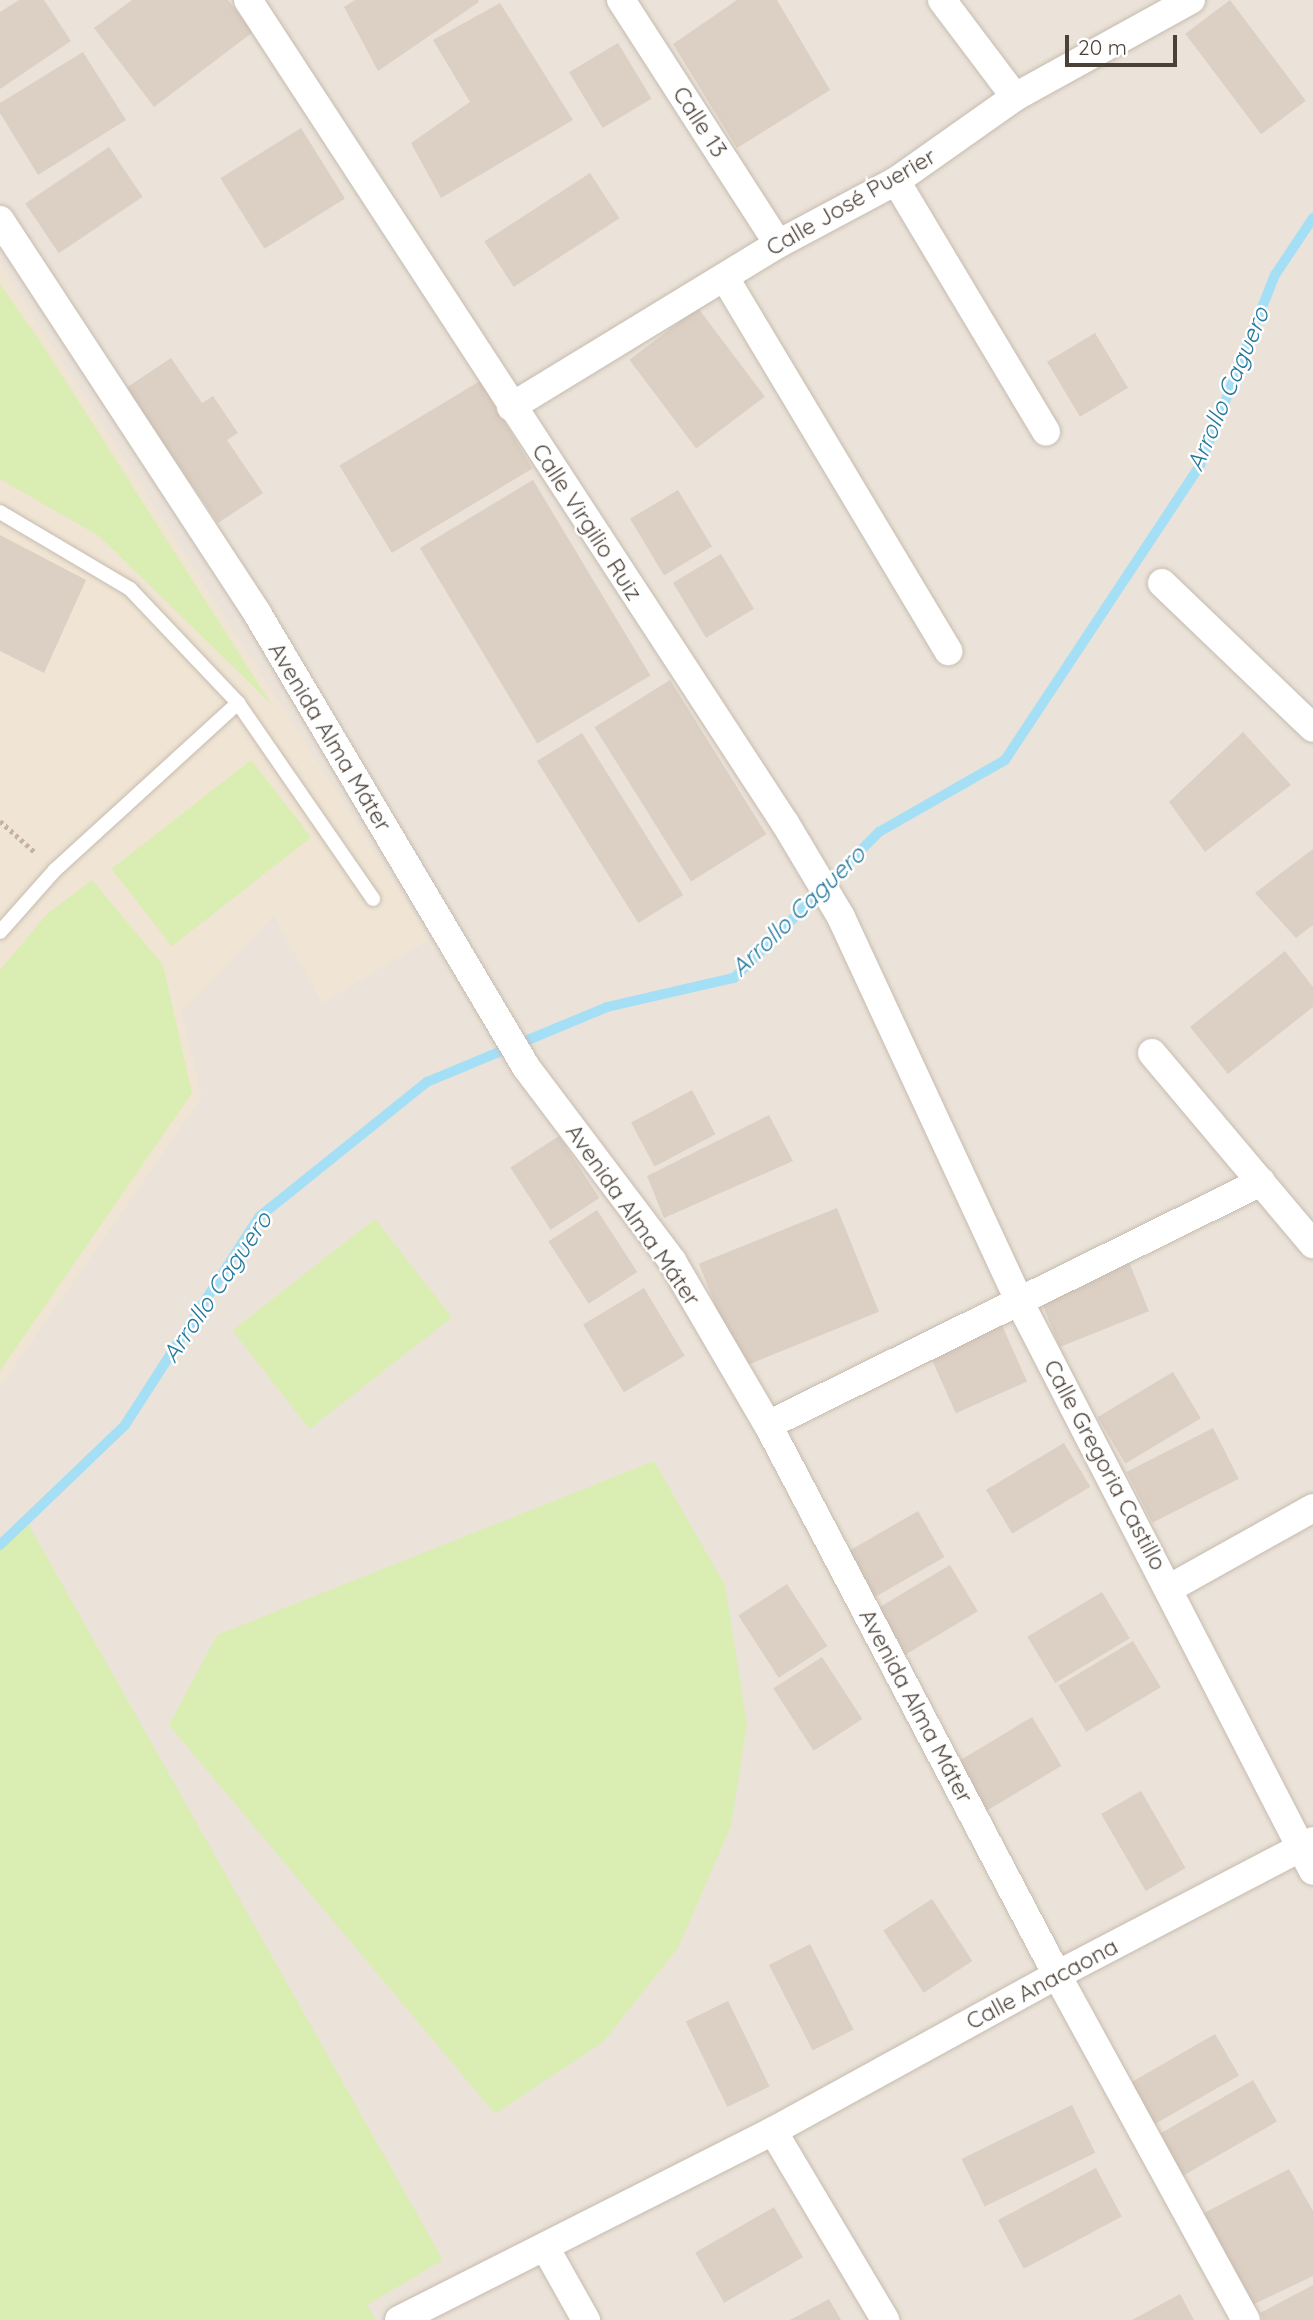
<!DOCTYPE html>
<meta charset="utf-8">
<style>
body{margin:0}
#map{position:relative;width:1313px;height:2320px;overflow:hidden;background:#f6f2eb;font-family:Quicksand,sans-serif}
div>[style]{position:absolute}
.residential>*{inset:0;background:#ebe3d9;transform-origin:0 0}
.education>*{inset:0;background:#f0e5d4}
.green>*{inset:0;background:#daedb2;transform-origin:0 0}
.stream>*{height:10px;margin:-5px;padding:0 5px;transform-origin:5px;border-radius:5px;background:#a5dff6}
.building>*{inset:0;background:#dccfc3;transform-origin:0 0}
.path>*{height:4.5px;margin-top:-2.25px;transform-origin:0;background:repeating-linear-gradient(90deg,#c6b29d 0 3.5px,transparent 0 7px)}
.roads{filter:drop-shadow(0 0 2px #c6bbb0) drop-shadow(0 0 2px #c6bbb0)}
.lane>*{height:14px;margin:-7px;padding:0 7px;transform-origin:7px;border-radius:7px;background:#fff}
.street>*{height:28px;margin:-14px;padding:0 14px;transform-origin:14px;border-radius:14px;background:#fff}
span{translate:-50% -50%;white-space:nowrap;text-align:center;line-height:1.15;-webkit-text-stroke:5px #fff;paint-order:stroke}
.street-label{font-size:23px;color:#4c4138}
.water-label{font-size:24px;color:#237a9e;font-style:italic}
.scale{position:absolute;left:1065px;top:35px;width:112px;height:32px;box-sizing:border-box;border:4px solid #4c4138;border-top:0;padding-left:9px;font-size:21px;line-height:24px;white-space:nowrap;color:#4c4138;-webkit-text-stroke:5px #fff;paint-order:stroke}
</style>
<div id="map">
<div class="residential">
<i style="left:0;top:0;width:1313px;height:2320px"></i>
</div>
<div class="education">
<i style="clip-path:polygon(0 263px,430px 939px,322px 1003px,274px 916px,181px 1011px,202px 1097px,0 1387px)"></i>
</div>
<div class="green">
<i style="clip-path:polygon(0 284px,44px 347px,272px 705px,99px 536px,0 479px)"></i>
<i style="left:251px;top:760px;width:98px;height:177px;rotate:52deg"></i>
<i style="clip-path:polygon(92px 880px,163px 965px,192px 1093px,0 1371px,0 970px,47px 914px)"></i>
<i style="left:375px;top:1219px;width:125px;height:181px;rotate:52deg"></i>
<i style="clip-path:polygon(654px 1461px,725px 1585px,747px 1724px,731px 1826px,678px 1948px,603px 2042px,495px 2114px,169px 1725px,217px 1635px)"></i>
<i style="clip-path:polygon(26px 1520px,443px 2260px,367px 2305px,376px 2320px,0 2320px,0 1545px)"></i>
</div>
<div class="stream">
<i style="left:0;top:1545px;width:173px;rotate:-43.8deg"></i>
<i style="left:125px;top:1425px;width:247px;rotate:-57.2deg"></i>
<i style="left:259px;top:1217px;width:216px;rotate:-38.8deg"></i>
<i style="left:427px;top:1082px;width:195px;rotate:-22.6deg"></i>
<i style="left:607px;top:1007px;width:130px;rotate:-12.9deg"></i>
<i style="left:734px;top:978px;width:206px;rotate:-45.2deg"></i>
<i style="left:879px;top:832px;width:145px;rotate:-29.7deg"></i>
<i style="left:1005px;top:760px;width:354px;rotate:-56.5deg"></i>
<i style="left:1200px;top:465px;width:204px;rotate:-68.5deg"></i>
<i style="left:1275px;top:275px;width:69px;rotate:-56.3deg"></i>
</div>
<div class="building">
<i style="clip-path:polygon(19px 0,44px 0,71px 41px,0 89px,0 12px)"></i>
<i style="clip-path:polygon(132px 0,228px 0,253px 32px,154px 107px,94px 28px)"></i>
<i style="clip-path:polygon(355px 0,478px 0,479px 2px,378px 71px,344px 7px)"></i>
<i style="clip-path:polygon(737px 0,777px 0,830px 90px,737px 148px,673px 44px)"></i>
<i style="left:1230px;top:0;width:126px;height:56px;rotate:53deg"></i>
<i style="clip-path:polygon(500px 3px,573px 120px,441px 198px,411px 143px,470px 102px,433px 40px)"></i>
<i style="left:618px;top:43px;width:65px;height:57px;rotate:59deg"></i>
<i style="clip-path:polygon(83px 52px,126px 120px,38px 175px,0 113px,0 103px)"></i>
<i style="left:301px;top:128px;width:83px;height:95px;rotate:58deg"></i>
<i style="left:109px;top:147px;width:60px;height:101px;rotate:56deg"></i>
<i style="left:590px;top:173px;width:54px;height:126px;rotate:57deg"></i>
<i style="left:698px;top:308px;width:111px;height:86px;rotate:53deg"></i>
<i style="left:1095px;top:333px;width:64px;height:56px;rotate:59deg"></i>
<i style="clip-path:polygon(171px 358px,202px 403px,213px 396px,238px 433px,227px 440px,263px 493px,218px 523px,126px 388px)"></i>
<i style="left:480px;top:381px;width:102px;height:164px;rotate:59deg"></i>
<i style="left:533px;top:480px;width:228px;height:132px;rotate:59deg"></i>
<i style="left:678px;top:490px;width:66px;height:56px;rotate:59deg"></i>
<i style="clip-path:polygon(0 535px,86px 580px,44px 673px,0 651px)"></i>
<i style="left:721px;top:554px;width:64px;height:56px;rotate:59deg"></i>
<i style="left:670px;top:680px;width:182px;height:89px;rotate:58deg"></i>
<i style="clip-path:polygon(1243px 732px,1291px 785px,1205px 852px,1169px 802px)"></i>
<i style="left:582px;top:733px;width:191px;height:53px;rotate:58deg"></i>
<i style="clip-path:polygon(1313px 849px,1313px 925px,1296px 938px,1255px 893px)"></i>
<i style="clip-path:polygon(1285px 951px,1313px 987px,1313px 1007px,1228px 1074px,1190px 1027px)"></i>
<i style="left:692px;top:1090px;width:50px;height:69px;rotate:62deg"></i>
<i style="clip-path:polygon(769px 1115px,793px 1161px,664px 1218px,647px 1176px)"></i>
<i style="left:559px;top:1136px;width:74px;height:58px;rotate:57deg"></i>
<i style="left:837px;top:1208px;width:112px;height:149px;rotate:68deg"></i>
<i style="left:597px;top:1210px;width:74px;height:58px;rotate:57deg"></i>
<i style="left:1129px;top:1262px;width:53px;height:96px;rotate:68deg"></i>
<i style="left:644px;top:1288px;width:79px;height:71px;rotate:59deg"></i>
<i style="left:1001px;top:1323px;width:64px;height:78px;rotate:66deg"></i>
<i style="left:1173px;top:1372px;width:54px;height:88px;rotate:59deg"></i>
<i style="left:1213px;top:1428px;width:57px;height:97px;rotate:63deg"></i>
<i style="left:1064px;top:1443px;width:51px;height:91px;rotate:59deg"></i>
<i style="left:918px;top:1511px;width:53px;height:88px;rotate:60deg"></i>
<i style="left:950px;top:1565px;width:54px;height:88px;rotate:59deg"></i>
<i style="left:787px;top:1584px;width:74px;height:58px;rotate:57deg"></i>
<i style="left:1102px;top:1592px;width:54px;height:87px;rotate:59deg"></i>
<i style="left:1133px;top:1641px;width:54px;height:87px;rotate:59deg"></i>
<i style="left:822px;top:1657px;width:74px;height:58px;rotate:57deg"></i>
<i style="left:1032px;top:1717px;width:57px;height:95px;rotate:59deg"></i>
<i style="left:1141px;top:1791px;width:89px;height:46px;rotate:60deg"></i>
<i style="left:932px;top:1899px;width:74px;height:58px;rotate:57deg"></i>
<i style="left:810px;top:1944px;width:96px;height:46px;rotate:63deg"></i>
<i style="left:728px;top:2001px;width:95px;height:47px;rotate:64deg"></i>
<i style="left:1215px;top:2034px;width:48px;height:98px;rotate:60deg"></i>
<i style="left:1253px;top:2080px;width:48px;height:111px;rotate:60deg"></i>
<i style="left:1072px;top:2105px;width:53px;height:123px;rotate:64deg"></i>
<i style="left:1096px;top:2168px;width:55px;height:111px;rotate:62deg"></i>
<i style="clip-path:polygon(1289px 2169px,1313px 2211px,1313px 2276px,1250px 2306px,1204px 2213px)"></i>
<i style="left:774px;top:2207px;width:58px;height:91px;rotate:60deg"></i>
<i style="clip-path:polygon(1313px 2285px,1313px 2320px,1263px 2320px,1260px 2313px)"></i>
<i style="clip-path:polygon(1180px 2294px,1194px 2320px,1132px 2320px)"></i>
<i style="clip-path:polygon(829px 2299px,841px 2320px,790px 2320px)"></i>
</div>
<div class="path">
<i style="left:0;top:821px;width:48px;rotate:41.6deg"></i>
</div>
<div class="roads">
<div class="lane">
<i style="left:0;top:512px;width:151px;rotate:30.6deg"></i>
<i style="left:130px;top:589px;width:157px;rotate:46.5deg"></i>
<i style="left:238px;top:703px;width:238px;rotate:55.4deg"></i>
<i style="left:0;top:932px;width:83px;rotate:-48.4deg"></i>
<i style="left:55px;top:870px;width:248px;rotate:-42.4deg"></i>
</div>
<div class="street">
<i style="left:248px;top:0;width:983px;rotate:56.88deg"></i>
<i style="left:785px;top:823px;width:109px;rotate:59.2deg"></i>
<i style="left:841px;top:917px;width:423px;rotate:65.1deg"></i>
<i style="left:1019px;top:1301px;width:641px;rotate:62.72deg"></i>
<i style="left:621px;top:0;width:290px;rotate:57.2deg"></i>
<i style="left:942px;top:0;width:121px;rotate:53deg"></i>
<i style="left:896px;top:181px;width:292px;rotate:59.1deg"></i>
<i style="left:0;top:220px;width:470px;rotate:56.8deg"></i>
<i style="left:257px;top:613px;width:528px;rotate:59.35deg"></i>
<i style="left:526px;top:1067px;width:243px;rotate:53deg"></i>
<i style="left:672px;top:1261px;width:190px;rotate:59.7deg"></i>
<i style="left:768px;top:1425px;width:621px;rotate:62.28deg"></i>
<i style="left:1057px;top:1975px;width:393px;rotate:61.3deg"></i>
<i style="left:725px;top:278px;width:435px;rotate:59.1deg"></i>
<i style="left:511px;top:407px;width:313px;rotate:-31.4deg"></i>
<i style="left:778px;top:244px;width:134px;rotate:-28.1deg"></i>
<i style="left:896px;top:181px;width:146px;rotate:-35.2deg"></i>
<i style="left:1015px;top:97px;width:201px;rotate:-28.9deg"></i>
<i style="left:1162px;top:583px;width:209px;rotate:43.8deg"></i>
<i style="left:1152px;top:1053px;width:250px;rotate:49.9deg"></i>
<i style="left:768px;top:1425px;width:550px;rotate:-26.24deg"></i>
<i style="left:1170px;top:1588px;width:164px;rotate:-29.2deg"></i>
<i style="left:773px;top:2131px;width:220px;rotate:59.3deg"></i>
<i style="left:545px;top:2247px;width:84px;rotate:60.7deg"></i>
<i style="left:399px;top:2320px;width:419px;rotate:-26.8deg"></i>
<i style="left:773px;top:2131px;width:324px;rotate:-28.8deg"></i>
<i style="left:1057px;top:1975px;width:289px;rotate:-27.6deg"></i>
</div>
</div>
<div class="street-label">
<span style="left:700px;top:122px;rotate:57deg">Calle 13</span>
<span style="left:851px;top:202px;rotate:-30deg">Calle José Puerier</span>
<span style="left:587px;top:522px;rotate:57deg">Calle Virgilio Ruiz</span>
<span style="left:330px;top:737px;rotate:59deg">Avenida Alma Máter</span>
<span style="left:633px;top:1215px;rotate:55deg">Avenida Alma Máter</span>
<span style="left:1105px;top:1465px;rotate:62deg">Calle Gregoria Castillo</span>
<span style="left:916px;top:1706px;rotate:62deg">Avenida Alma Máter</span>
<span style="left:1042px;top:1984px;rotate:-28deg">Calle Anacaona</span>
</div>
<div class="water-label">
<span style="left:1228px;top:389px;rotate:-67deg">Arrollo Caguero</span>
<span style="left:798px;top:911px;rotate:-44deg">Arrollo Caguero</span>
<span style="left:217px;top:1287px;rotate:-56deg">Arrollo Caguero</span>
</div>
<div class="scale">20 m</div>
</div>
